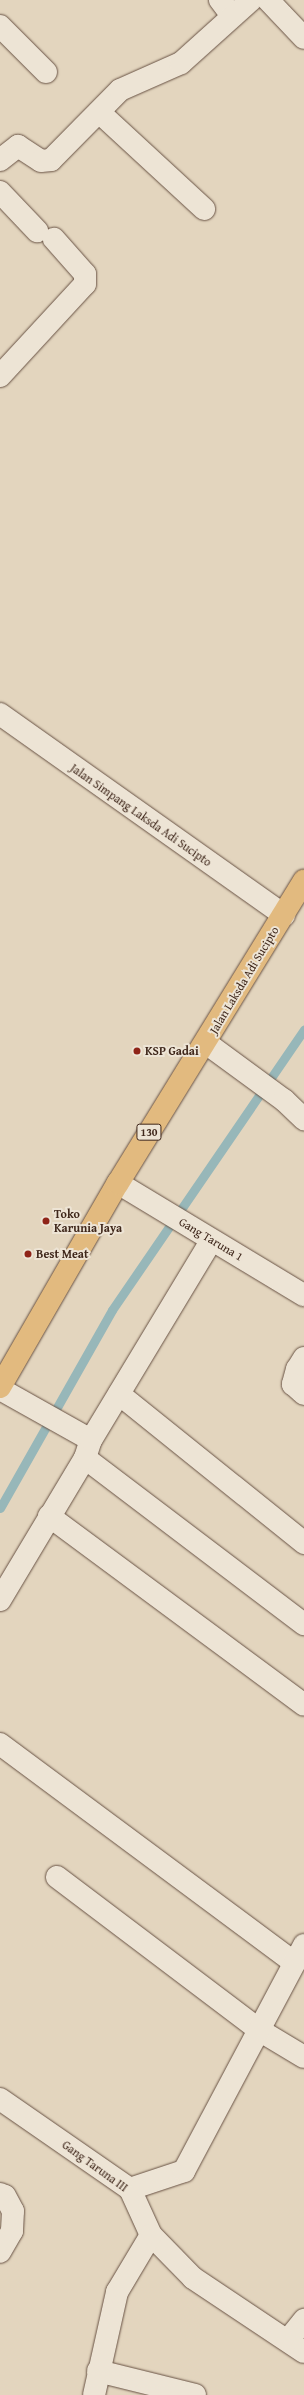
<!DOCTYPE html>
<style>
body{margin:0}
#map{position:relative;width:304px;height:2395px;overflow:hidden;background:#e3d5be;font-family:"Gentium Book Plus",serif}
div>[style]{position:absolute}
.stream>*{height:9px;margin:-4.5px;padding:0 4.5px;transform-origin:4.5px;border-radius:4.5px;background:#97b7b9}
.roads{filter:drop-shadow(0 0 1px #685244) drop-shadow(0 0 1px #685244)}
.minor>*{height:22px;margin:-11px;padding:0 11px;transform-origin:11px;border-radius:11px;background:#ede4d5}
.major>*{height:22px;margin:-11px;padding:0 11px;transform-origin:11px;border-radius:11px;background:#e2ba7f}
.dots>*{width:11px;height:11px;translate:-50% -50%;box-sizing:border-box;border:2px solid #ede4d5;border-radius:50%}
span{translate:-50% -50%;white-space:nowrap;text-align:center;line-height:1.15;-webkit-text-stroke:4px #ede4d5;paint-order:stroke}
.shield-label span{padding:1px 3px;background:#ede4d5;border:1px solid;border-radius:3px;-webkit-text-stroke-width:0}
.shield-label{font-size:11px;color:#3f271b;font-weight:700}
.street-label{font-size:12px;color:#3f271b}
.poi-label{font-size:12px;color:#3f271b;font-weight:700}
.left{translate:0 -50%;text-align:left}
</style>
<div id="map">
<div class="stream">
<i style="left:0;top:1508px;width:227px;rotate:-60.5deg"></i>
<i style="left:112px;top:1310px;width:340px;rotate:-55.6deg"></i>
</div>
<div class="roads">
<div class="minor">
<i style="left:220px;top:0;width:20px;rotate:53deg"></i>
<i style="left:268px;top:0;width:52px;rotate:46.5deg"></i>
<i style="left:0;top:26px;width:65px;rotate:45deg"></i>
<i style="left:99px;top:112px;width:143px;rotate:42.7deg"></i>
<i style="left:0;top:160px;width:23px;rotate:-38deg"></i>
<i style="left:18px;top:146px;width:27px;rotate:33deg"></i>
<i style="left:41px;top:161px;width:10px;rotate:-6deg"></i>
<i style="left:51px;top:160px;width:98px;rotate:-45.4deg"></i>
<i style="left:120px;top:90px;width:67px;rotate:-23.9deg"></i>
<i style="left:181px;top:63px;width:94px;rotate:-42deg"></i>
<i style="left:0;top:192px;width:54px;rotate:46.5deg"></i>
<i style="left:0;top:376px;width:125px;rotate:-47.3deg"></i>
<i style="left:85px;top:284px;width:10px;rotate:-90deg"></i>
<i style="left:85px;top:274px;width:47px;rotate:-131.5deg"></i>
<i style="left:0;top:714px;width:348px;rotate:35.3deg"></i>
<i style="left:206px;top:1043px;width:97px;rotate:36.2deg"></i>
<i style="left:284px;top:1100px;width:28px;rotate:44deg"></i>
<i style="left:118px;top:1183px;width:217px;rotate:31.1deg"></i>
<i style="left:304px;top:1358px;width:13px;rotate:122deg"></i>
<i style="left:297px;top:1369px;width:16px;rotate:105deg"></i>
<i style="left:293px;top:1384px;width:15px;rotate:42deg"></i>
<i style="left:0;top:1389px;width:104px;rotate:29.3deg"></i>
<i style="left:119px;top:1394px;width:238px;rotate:38.8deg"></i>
<i style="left:85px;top:1458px;width:275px;rotate:37.2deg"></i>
<i style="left:49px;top:1516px;width:317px;rotate:36.5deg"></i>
<i style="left:0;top:1600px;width:165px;rotate:-59.1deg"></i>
<i style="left:85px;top:1458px;width:19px;rotate:-72deg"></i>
<i style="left:91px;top:1440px;width:232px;rotate:-58.9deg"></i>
<i style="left:0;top:1744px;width:367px;rotate:36.6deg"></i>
<i style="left:57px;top:1877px;width:253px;rotate:37.1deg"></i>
<i style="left:259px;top:2030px;width:52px;rotate:31deg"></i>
<i style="left:0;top:2099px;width:158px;rotate:34.7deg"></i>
<i style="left:130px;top:2189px;width:51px;rotate:65.5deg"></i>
<i style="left:151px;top:2235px;width:60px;rotate:45.7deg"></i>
<i style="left:193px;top:2278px;width:133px;rotate:33.7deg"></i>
<i style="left:130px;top:2189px;width:57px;rotate:-18.4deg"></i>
<i style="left:184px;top:2171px;width:256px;rotate:-62deg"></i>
<i style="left:0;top:2194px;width:5px;rotate:22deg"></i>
<i style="left:5px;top:2196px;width:17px;rotate:62deg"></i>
<i style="left:13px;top:2211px;width:20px;rotate:93deg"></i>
<i style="left:12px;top:2231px;width:24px;rotate:120deg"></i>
<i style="left:288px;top:2340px;width:26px;rotate:-51deg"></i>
<i style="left:98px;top:2371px;width:100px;rotate:13.9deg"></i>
<i style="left:94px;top:2395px;width:106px;rotate:-77.4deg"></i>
<i style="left:117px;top:2292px;width:66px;rotate:-59.2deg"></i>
</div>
<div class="major">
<i style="left:0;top:1387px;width:236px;rotate:-60deg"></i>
<i style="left:118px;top:1183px;width:355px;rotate:-58.4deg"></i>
</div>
</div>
<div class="dots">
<i style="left:137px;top:1051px;background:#8f2418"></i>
<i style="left:46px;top:1221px;background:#8f2418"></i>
<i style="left:28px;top:1254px;background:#8f2418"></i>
</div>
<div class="shield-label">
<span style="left:149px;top:1132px">130</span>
</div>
<div class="street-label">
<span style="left:141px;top:815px;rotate:35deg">Jalan Simpang Laksda Adi Sucipto</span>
<span style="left:244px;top:980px;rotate:-59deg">Jalan Laksda Adi Sucipto</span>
<span style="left:211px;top:1239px;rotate:31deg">Gang Taruna 1</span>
<span style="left:95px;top:2166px;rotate:36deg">Gang Taruna III</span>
</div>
<div class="poi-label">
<span class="left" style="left:145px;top:1051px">KSP Gadai</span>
<span class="left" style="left:54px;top:1221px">Toko<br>Karunia Jaya</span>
<span class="left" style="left:36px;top:1254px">Best Meat</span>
</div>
</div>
